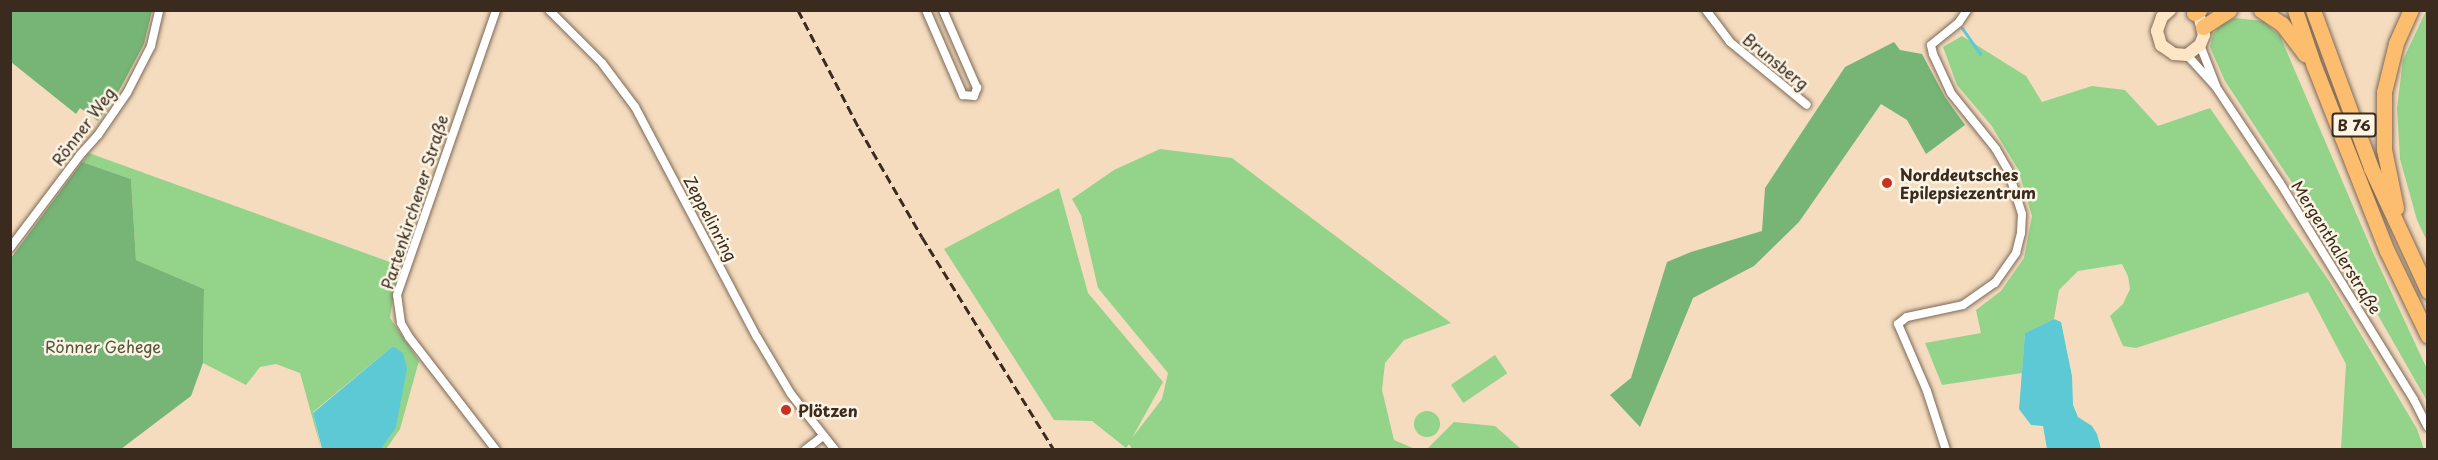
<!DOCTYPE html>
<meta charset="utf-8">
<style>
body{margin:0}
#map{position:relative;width:2438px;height:460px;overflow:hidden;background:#f5dcbf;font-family:"Playpen Sans",sans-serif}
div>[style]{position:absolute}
.green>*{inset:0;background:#93d38a;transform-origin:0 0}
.round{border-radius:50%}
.forest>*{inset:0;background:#76b576}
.water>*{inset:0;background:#5dc9d4}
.stream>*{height:3px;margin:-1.5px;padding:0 1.5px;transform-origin:1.5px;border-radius:1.5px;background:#5dc9d4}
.roads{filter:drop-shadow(0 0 2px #7c6856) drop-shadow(0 0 2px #7c6856)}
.street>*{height:8px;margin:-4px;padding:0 4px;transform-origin:4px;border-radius:4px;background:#fff}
.secondary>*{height:12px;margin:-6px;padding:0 6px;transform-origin:6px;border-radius:6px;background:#fee5c5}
.highway>*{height:15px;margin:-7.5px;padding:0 7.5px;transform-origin:7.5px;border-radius:7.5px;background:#fcbd6e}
.rail>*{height:3px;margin-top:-1.5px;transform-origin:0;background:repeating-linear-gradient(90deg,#3b2a1e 0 9px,transparent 0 13.5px)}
.dots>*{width:16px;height:16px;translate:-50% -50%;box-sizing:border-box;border:3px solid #fcf5e5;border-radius:50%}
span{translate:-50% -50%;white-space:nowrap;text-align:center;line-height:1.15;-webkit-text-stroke:5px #fcf5e5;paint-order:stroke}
.shield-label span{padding:2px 4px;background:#fcf5e5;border:2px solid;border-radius:4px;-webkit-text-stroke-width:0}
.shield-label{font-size:15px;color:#3b2a1e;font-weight:700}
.street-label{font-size:16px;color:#3b2a1e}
.poi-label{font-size:16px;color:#3b2a1e;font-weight:700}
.left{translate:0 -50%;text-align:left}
.park-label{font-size:16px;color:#515439}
.frame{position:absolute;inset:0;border:12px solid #3b2a1e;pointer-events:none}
</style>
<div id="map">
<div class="green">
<i style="clip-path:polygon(2426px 11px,2428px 11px,2427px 241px,2417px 220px,2400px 159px,2397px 108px,2403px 60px)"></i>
<i style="clip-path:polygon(2235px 18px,2263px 21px,2280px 36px,2374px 255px,2427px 369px,2427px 401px,2367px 296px,2225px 81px,2210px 47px,2213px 34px,2221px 25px)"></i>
<i style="clip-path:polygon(1962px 36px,2026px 76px,2042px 102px,2092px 86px,2125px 90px,2158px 126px,2210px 108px,2329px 281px,2417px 429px,2424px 449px,2341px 449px,2346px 364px,2308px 292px,2136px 348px,2123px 346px,2110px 316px,2123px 304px,2130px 289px,2128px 276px,2122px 264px,2078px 271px,2059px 290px,2054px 319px,2025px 333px,2022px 373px,1942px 385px,1925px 343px,1981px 333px,1976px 310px,2001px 291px,2024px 258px,2032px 216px,2018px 169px,1991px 125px,1957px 85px,1943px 47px)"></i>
<i style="clip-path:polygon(1160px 149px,1232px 158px,1451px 323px,1404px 340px,1385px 363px,1382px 390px,1394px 440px,1415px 449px,1132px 449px,1129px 444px,1126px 448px,1092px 421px,1054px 420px,944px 249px,1059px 188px,1088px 293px,1163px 382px,1132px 438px,1162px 399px,1168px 373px,1098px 288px,1081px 215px,1072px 199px,1114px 170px)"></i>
<i style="clip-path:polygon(89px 153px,398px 265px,390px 318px,419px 361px,400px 429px,386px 449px,381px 449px,396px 428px,406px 368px,402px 353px,393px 346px,313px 412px,321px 449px,300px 373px,276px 364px,260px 367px,246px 385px,203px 363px,204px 289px,136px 260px,131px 179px,82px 162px)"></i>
<i style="left:1495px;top:355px;width:22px;height:53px;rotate:56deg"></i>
<i class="round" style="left:1414px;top:411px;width:26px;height:26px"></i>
<i style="clip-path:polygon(1454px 422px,1495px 426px,1521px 449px,1427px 449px)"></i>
</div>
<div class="forest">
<i style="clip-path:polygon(10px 11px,11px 10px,152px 11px,144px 44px,120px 89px,98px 121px,80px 108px,76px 114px,11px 62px)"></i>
<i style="clip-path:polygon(1894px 42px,1900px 50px,1922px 54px,1945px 97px,1965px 125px,1926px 154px,1907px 120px,1881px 104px,1799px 222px,1754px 266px,1693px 298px,1640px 427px,1610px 395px,1631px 378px,1667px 262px,1691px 252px,1762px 231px,1765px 188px,1845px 67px)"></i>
<i style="clip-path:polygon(82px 162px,131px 179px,136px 260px,204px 289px,203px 363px,191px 396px,121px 449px,11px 449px,11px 258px)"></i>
</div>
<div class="water">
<i style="clip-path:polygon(2054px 319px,2061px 322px,2072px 376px,2073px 405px,2078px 417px,2092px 426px,2097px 434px,2101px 449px,2047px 449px,2043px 426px,2031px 425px,2019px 409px,2025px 333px)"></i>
<i style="clip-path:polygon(393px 346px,403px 353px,407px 368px,396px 428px,381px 449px,322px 449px,313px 413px)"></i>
</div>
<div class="stream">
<i style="left:1962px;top:28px;width:32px;rotate:55deg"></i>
</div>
<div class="roads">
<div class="street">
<i style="left:549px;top:10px;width:75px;rotate:45deg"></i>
<i style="left:602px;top:63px;width:55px;rotate:53.1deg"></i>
<i style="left:635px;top:107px;width:260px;rotate:62.1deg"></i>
<i style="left:757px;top:337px;width:66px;rotate:59.2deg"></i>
<i style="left:791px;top:394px;width:71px;rotate:51.8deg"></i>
<i style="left:926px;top:10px;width:93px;rotate:66.5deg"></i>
<i style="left:963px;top:95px;width:11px;rotate:5deg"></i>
<i style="left:974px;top:96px;width:9px;rotate:-69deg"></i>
<i style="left:977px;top:88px;width:85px;rotate:-113.6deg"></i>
<i style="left:1706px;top:10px;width:40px;rotate:53deg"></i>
<i style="left:1730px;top:42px;width:99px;rotate:39.3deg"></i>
<i style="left:2200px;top:45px;width:44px;rotate:68.7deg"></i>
<i style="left:2187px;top:55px;width:43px;rotate:47.8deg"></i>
<i style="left:2216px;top:87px;width:115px;rotate:56.3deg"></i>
<i style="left:2280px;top:183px;width:255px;rotate:58.3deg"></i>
<i style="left:2414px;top:400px;width:30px;rotate:63deg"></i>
<i style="left:10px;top:248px;width:116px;rotate:-53deg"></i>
<i style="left:80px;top:155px;width:27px;rotate:-48deg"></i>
<i style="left:98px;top:135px;width:51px;rotate:-55.4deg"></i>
<i style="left:127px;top:93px;width:53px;rotate:-62.9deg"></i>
<i style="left:151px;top:46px;width:37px;rotate:-77deg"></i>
<i style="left:496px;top:450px;width:143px;rotate:-127.6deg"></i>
<i style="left:409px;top:337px;width:16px;rotate:-120deg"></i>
<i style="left:401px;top:323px;width:28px;rotate:-98deg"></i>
<i style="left:397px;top:295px;width:302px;rotate:-70.8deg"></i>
<i style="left:805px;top:450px;width:23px;rotate:-38deg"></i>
<i style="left:1946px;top:450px;width:62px;rotate:-107.9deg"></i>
<i style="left:1927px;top:391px;width:73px;rotate:-113.4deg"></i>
<i style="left:1898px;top:324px;width:11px;rotate:-38deg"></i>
<i style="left:1907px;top:317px;width:57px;rotate:-12.1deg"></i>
<i style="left:1963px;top:305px;width:39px;rotate:-35deg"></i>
<i style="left:1995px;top:283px;width:37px;rotate:-55deg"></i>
<i style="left:2016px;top:253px;width:21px;rotate:-76deg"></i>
<i style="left:2021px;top:233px;width:19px;rotate:-87deg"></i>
<i style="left:2022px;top:214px;width:46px;rotate:-107.7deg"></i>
<i style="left:2008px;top:170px;width:24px;rotate:-120deg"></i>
<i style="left:1996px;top:149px;width:72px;rotate:-128.8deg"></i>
<i style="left:1951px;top:93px;width:43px;rotate:-114.8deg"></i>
<i style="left:1933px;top:54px;width:9px;rotate:-103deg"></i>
<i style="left:1931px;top:45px;width:36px;rotate:-39deg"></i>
<i style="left:1959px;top:22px;width:14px;rotate:-56deg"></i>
</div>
<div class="secondary">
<i style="left:2170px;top:10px;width:11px;rotate:139deg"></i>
<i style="left:2162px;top:17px;width:15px;rotate:110deg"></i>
<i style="left:2157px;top:31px;width:15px;rotate:74deg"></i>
<i style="left:2161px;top:45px;width:16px;rotate:35deg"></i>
<i style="left:2174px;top:54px;width:13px;rotate:4deg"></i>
<i style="left:2187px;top:55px;width:16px;rotate:-38deg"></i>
<i style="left:2200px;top:45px;width:11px;rotate:-68deg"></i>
<i style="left:2204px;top:35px;width:16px;rotate:-104deg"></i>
</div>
<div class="highway">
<i style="left:2261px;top:10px;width:25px;rotate:34deg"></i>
<i style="left:2282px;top:24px;width:38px;rotate:53deg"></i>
<i style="left:2295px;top:10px;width:59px;rotate:71.3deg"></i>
<i style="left:2314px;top:66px;width:199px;rotate:68.5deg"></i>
<i style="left:2387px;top:251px;width:94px;rotate:64.2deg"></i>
<i style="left:2313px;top:10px;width:168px;rotate:69.8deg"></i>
<i style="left:2371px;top:168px;width:136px;rotate:65.1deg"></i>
<i style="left:2194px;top:13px;width:6px;rotate:-31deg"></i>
<i style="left:2203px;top:27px;width:31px;rotate:-33deg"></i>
<i style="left:2396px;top:208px;width:60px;rotate:-101.5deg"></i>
<i style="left:2384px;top:149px;width:57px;rotate:-90deg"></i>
<i style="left:2384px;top:92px;width:50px;rotate:-76.2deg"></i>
<i style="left:2396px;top:43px;width:36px;rotate:-66deg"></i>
</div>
</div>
<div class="rail">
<i style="left:798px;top:10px;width:133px;rotate:62.7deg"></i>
<i style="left:859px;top:128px;width:126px;rotate:60deg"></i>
<i style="left:922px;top:237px;width:251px;rotate:58.2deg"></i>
</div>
<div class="dots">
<i style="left:1887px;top:183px;background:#c8321e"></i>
<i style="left:786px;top:410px;background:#c8321e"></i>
</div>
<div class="shield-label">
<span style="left:2354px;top:125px">B 76</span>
</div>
<div class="street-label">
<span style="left:1776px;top:61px;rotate:39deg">Brunsberg</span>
<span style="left:83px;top:126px;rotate:-53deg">Rönner Weg</span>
<span style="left:414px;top:202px;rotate:-72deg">Partenkirchener Straße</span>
<span style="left:711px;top:218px;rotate:62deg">Zeppelinring</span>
<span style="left:2337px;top:247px;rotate:58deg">Mergenthalerstraße</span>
</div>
<div class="poi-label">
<span class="left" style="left:1900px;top:183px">Norddeutsches<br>Epilepsiezentrum</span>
<span class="left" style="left:798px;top:410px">Plötzen</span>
</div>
<div class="park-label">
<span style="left:103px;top:346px">Rönner Gehege</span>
</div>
<div class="frame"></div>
</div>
